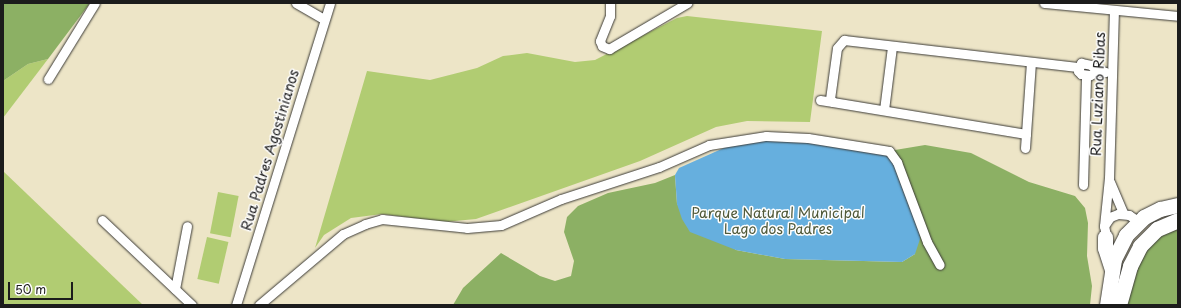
<!DOCTYPE html>
<style>
body{margin:0}
#map{position:relative;width:1181px;height:308px;overflow:hidden;background:#ede5c7;font-family:"Playpen Sans",sans-serif}
div>[style]{position:absolute}
.green>*{inset:0;background:#b1cc72;transform-origin:0 0}
.forest>*{inset:0;background:#8cb064}
.water>*{inset:0;background:#66afde}
.roads{filter:drop-shadow(0 0 1px #3b3a36) drop-shadow(0 0 1px #3b3a36)}
.street>*{height:9px;margin:-4.5px;padding:0 4.5px;transform-origin:4.5px;border-radius:4.5px;background:#fff}
.primary>*{height:15px;margin:-7.5px;padding:0 7.5px;transform-origin:7.5px;border-radius:7.5px;background:#fff}
span{translate:-50% -50%;white-space:nowrap;text-align:center;line-height:1.15;-webkit-text-stroke:3px #fff;paint-order:stroke}
.street-label{font-size:14px;color:#1c1c1c}
.park-label{font-size:14px;color:#505a3a}
.frame{position:absolute;inset:0;border:4px solid #1c1c1c;pointer-events:none}
.scale{position:absolute;left:8px;top:282px;width:65px;height:18px;box-sizing:border-box;border:2px solid #1c1c1c;border-top:0;padding-left:5px;font-size:12px;line-height:14px;white-space:nowrap;color:#1c1c1c;-webkit-text-stroke:3px #fff;paint-order:stroke}
</style>
<div id="map">
<div class="green">
<i style="clip-path:polygon(687px 16px,822px 31px,810px 122px,747px 121px,716px 127px,640px 161px,476px 219px,444px 222px,382px 214px,351px 218px,324px 235px,315px 248px,367px 71px,430px 80px,477px 68px,503px 56px,527px 53px,575px 62px,595px 60px,677px 18px)"></i>
<i style="clip-path:polygon(48px 59px,3px 118px,3px 81px,28px 64px)"></i>
<i style="clip-path:polygon(3px 171px,143px 305px,3px 305px)"></i>
<i style="left:218px;top:192px;width:21px;height:42px;rotate:11deg"></i>
<i style="left:207px;top:237px;width:22px;height:43px;rotate:13deg"></i>
</div>
<div class="forest">
<i style="clip-path:polygon(3px 3px,90px 3px,48px 59px,28px 64px,3px 81px)"></i>
<i style="clip-path:polygon(925px 145px,971px 153px,1029px 182px,1075px 196px,1085px 208px,1088px 223px,1087px 256px,1092px 286px,1090px 305px,453px 305px,463px 288px,501px 253px,540px 276px,555px 281px,571px 276px,574px 261px,564px 232px,567px 217px,578px 206px,608px 193px,655px 183px,675px 175px,677px 204px,736px 250px,785px 259px,902px 262px,915px 254px,889px 151px)"></i>
<i style="clip-path:polygon(1178px 228px,1178px 305px,1125px 305px,1133px 275px,1147px 247px,1158px 236px)"></i>
</div>
<div class="water">
<i style="clip-path:polygon(767px 137px,889px 151px,919px 223px,920px 239px,915px 254px,902px 262px,785px 259px,736px 250px,690px 232px,682px 219px,677px 204px,675px 175px,679px 168px,735px 143px)"></i>
</div>
<div class="roads">
<div class="street">
<i style="left:296px;top:3px;width:32px;rotate:30deg"></i>
<i style="left:610px;top:3px;width:13px;rotate:90deg"></i>
<i style="left:610px;top:16px;width:27px;rotate:112deg"></i>
<i style="left:600px;top:41px;width:5px;rotate:68deg"></i>
<i style="left:602px;top:46px;width:8px;rotate:23deg"></i>
<i style="left:609px;top:49px;width:91px;rotate:-30.5deg"></i>
<i style="left:1044px;top:3px;width:135px;rotate:5.5deg"></i>
<i style="left:1031px;top:62px;width:72px;rotate:94deg"></i>
<i style="left:1026px;top:134px;width:196px;rotate:-170.6deg"></i>
<i style="left:833px;top:102px;width:4px;rotate:-135deg"></i>
<i style="left:830px;top:99px;width:51px;rotate:-82.2deg"></i>
<i style="left:837px;top:48px;width:11px;rotate:-49deg"></i>
<i style="left:844px;top:40px;width:237px;rotate:6.6deg"></i>
<i style="left:1081px;top:63px;width:10px;rotate:11deg"></i>
<i style="left:1091px;top:65px;width:6px;rotate:45deg"></i>
<i style="left:1095px;top:69px;width:10px;rotate:17deg"></i>
<i style="left:1105px;top:72px;width:9px;rotate:180deg"></i>
<i style="left:1096px;top:72px;width:7px;rotate:153deg"></i>
<i style="left:1090px;top:75px;width:9px;rotate:-174deg"></i>
<i style="left:1081px;top:74px;width:4px;rotate:-135deg"></i>
<i style="left:1078px;top:71px;width:9px;rotate:-69deg"></i>
<i style="left:48px;top:79px;width:89px;rotate:-58.3deg"></i>
<i style="left:820px;top:100px;width:13px;rotate:9deg"></i>
<i style="left:884px;top:110px;width:64px;rotate:-82.8deg"></i>
<i style="left:1025px;top:148px;width:14px;rotate:-86deg"></i>
<i style="left:1110px;top:182px;width:34px;rotate:67deg"></i>
<i style="left:1083px;top:185px;width:110px;rotate:-88.4deg"></i>
<i style="left:102px;top:220px;width:124px;rotate:43.4deg"></i>
<i style="left:1104px;top:226px;width:11px;rotate:-56deg"></i>
<i style="left:1110px;top:217px;width:9px;rotate:-21deg"></i>
<i style="left:1118px;top:214px;width:11px;rotate:5deg"></i>
<i style="left:1129px;top:215px;width:11px;rotate:34deg"></i>
<i style="left:1107px;top:240px;width:14px;rotate:-102deg"></i>
<i style="left:1104px;top:226px;width:48px;rotate:-84.1deg"></i>
<i style="left:1109px;top:178px;width:167px;rotate:-88.3deg"></i>
<i style="left:175px;top:289px;width:64px;rotate:-79.2deg"></i>
<i style="left:236px;top:305px;width:316px;rotate:-72.7deg"></i>
<i style="left:259px;top:305px;width:110px;rotate:-40.2deg"></i>
<i style="left:343px;top:234px;width:24px;rotate:-24deg"></i>
<i style="left:365px;top:224px;width:18px;rotate:-16deg"></i>
<i style="left:382px;top:219px;width:85px;rotate:6deg"></i>
<i style="left:467px;top:228px;width:34px;rotate:-5deg"></i>
<i style="left:501px;top:225px;width:65px;rotate:-23.4deg"></i>
<i style="left:561px;top:199px;width:103px;rotate:-18.1deg"></i>
<i style="left:659px;top:167px;width:55px;rotate:-23.7deg"></i>
<i style="left:709px;top:145px;width:58px;rotate:-9deg"></i>
<i style="left:766px;top:136px;width:42px;rotate:2.7deg"></i>
<i style="left:808px;top:138px;width:82px;rotate:9.1deg"></i>
<i style="left:889px;top:151px;width:14px;rotate:54deg"></i>
<i style="left:897px;top:162px;width:85px;rotate:69.4deg"></i>
<i style="left:927px;top:242px;width:26px;rotate:61deg"></i>
</div>
<div class="primary">
<i style="left:1105px;top:237px;width:11px;rotate:90deg"></i>
<i style="left:1105px;top:248px;width:22px;rotate:72deg"></i>
<i style="left:1107px;top:305px;width:47px;rotate:-81.3deg"></i>
<i style="left:1114px;top:259px;width:27px;rotate:-63deg"></i>
<i style="left:1126px;top:235px;width:25px;rotate:-45deg"></i>
<i style="left:1144px;top:217px;width:18px;rotate:-27deg"></i>
<i style="left:1160px;top:209px;width:18px;rotate:-13deg"></i>
<i style="left:1119px;top:305px;width:41px;rotate:-74.2deg"></i>
<i style="left:1130px;top:266px;width:22px;rotate:-63deg"></i>
<i style="left:1140px;top:246px;width:24px;rotate:-45deg"></i>
<i style="left:1157px;top:229px;width:23px;rotate:-23deg"></i>
</div>
</div>
<div class="street-label">
<span style="left:1098px;top:94px;rotate:-88deg">Rua Luziano Ribas</span>
<span style="left:270px;top:150px;rotate:-73deg">Rua Padres Agostinianos</span>
</div>
<div class="park-label">
<span style="left:778px;top:221px">Parque Natural Municipal<br>Lago dos Padres</span>
</div>
<div class="frame"></div>
<div class="scale">50 m</div>
</div>
